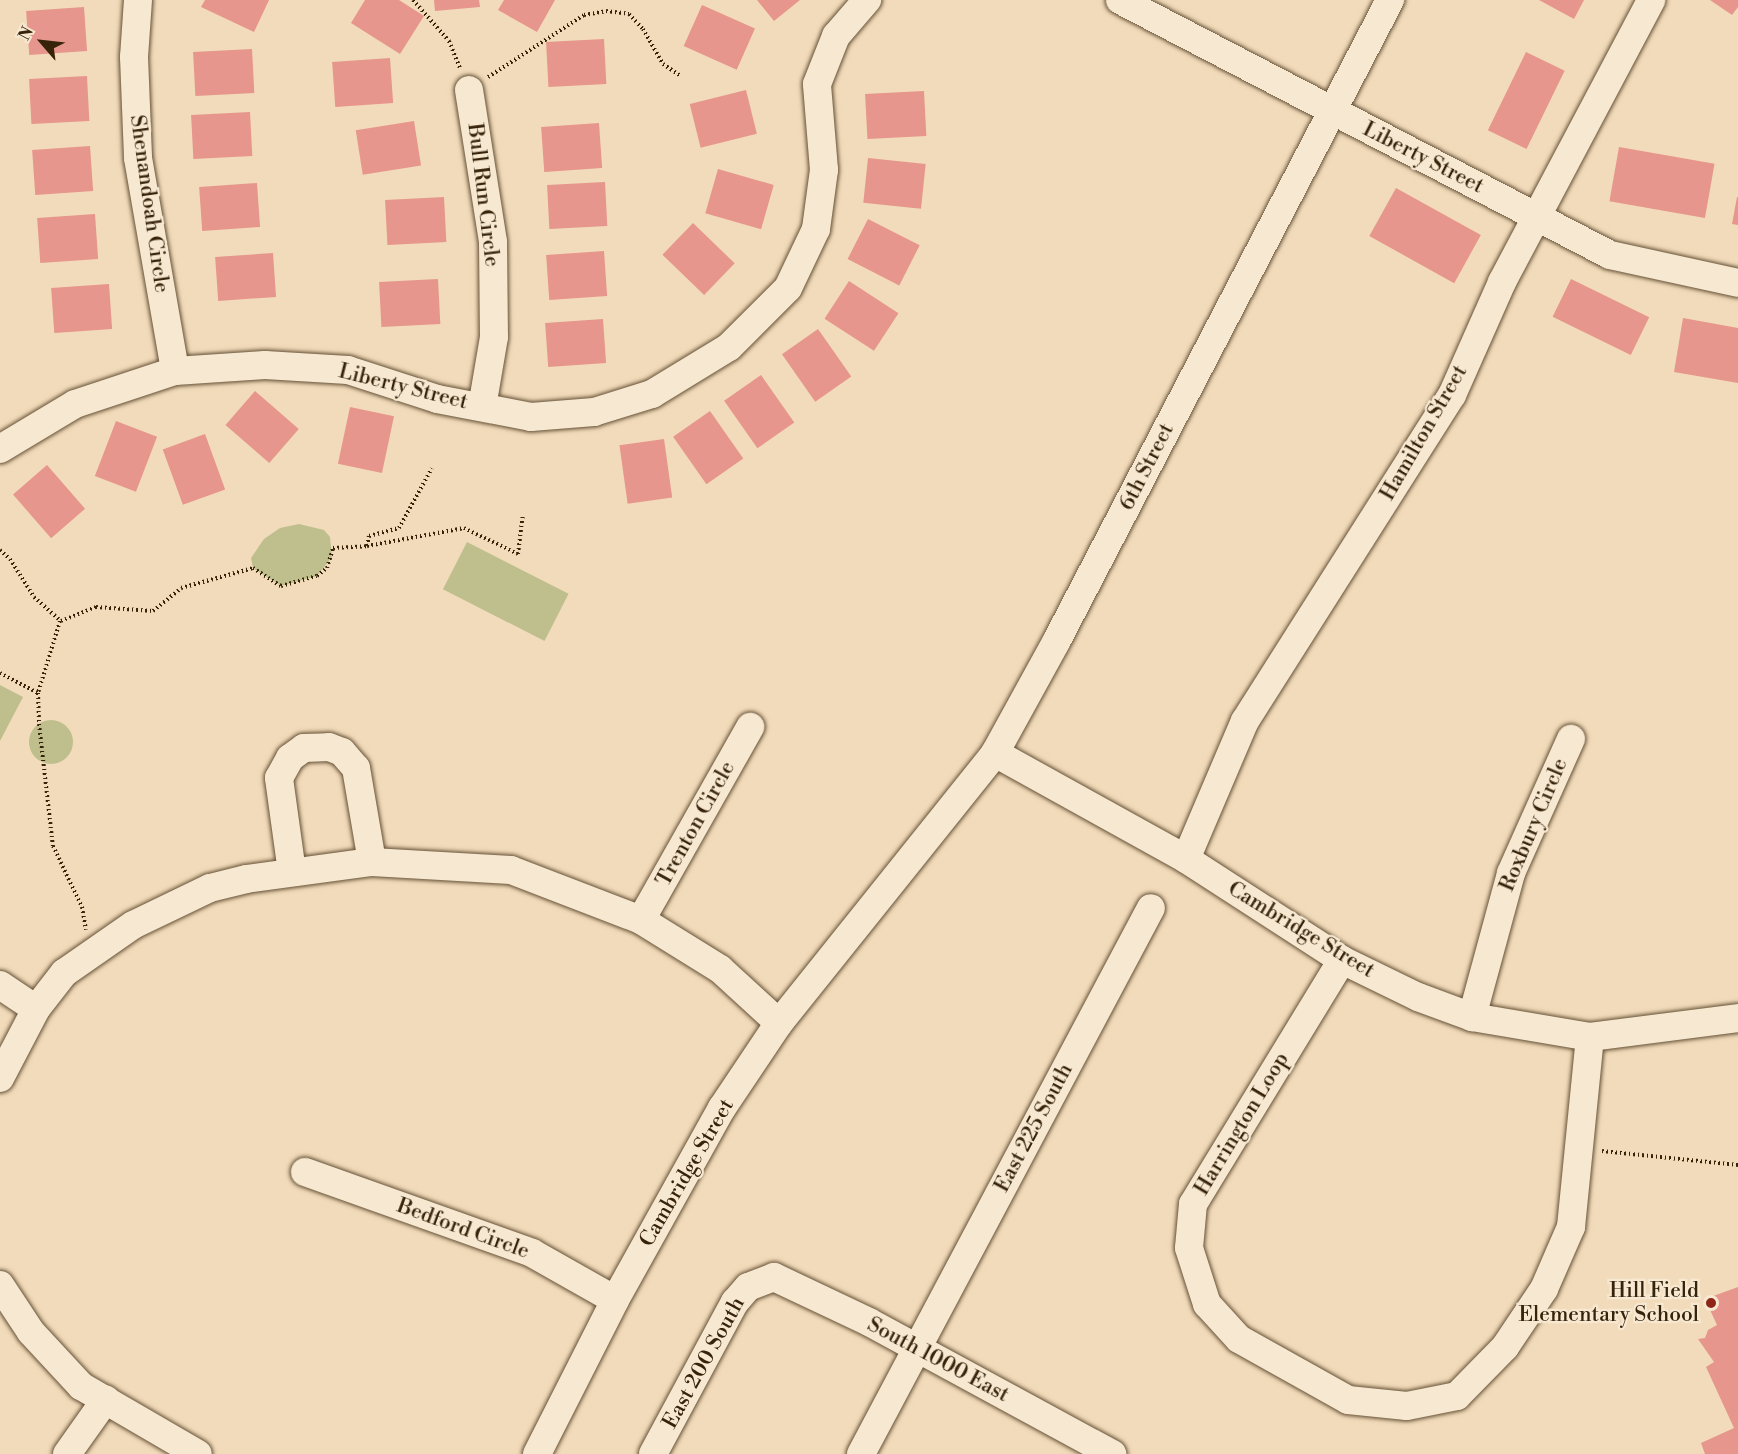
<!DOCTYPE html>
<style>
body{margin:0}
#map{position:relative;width:1738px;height:1454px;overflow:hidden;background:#f2dbba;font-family:"Libre Bodoni",serif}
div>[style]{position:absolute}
.green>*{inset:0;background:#bebf8d;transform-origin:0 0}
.round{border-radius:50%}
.building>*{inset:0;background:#e6968c;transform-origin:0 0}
.path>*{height:4px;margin-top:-2px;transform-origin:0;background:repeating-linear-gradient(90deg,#36230a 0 1.5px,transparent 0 4.5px)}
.roads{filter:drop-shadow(0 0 2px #655136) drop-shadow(0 0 2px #655136)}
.minor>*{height:28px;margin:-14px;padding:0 14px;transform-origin:14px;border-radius:14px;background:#f7e8d2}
.dots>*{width:16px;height:16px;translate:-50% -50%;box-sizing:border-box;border:3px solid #f7e8d2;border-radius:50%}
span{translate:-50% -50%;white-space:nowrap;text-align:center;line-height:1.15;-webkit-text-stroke:4.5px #f7e8d2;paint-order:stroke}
.street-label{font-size:21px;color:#36230a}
.poi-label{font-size:21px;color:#36230a}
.right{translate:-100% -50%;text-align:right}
.north{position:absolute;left:12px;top:12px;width:60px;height:60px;-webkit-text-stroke:4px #f7e8d2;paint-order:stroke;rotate:298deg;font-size:16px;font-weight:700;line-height:24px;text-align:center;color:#36230a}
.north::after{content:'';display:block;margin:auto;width:21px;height:27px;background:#36230a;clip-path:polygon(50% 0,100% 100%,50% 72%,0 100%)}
</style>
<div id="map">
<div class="green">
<i style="clip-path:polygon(299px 524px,324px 530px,330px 537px,332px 557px,317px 576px,281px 586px,253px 568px,251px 558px,264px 539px,280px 528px)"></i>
<i style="left:467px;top:542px;width:114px;height:53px;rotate:27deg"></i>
<i style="clip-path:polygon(0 685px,23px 697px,0 741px)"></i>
<i class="round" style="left:29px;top:720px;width:44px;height:44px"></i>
</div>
<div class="building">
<i style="clip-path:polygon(205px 0,269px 0,254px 32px,201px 7px)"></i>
<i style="clip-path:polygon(365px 0,399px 0,424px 16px,400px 54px,351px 23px)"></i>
<i style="clip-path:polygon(434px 0,479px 0,480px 7px,435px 11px)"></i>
<i style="clip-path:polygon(504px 0,555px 0,537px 32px,498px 10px)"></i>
<i style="clip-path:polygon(757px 0,800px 0,774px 21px)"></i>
<i style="clip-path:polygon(1539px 0,1584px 0,1574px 19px)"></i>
<i style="clip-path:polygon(1710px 0,1738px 0,1738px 7px,1732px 15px)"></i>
<i style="left:702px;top:5px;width:58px;height:45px;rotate:24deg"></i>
<i style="left:84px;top:7px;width:44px;height:58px;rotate:86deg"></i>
<i style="left:604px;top:39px;width:45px;height:58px;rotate:87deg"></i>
<i style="left:252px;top:49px;width:44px;height:59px;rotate:87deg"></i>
<i style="left:1526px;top:52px;width:43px;height:87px;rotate:26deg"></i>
<i style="left:390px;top:58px;width:45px;height:58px;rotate:86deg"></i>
<i style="left:87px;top:76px;width:45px;height:58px;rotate:87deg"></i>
<i style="left:746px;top:90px;width:45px;height:58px;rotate:76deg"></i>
<i style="left:924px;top:91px;width:45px;height:59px;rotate:87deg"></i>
<i style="left:250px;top:112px;width:44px;height:59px;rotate:87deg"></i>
<i style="left:414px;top:121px;width:45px;height:59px;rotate:81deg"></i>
<i style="left:599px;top:123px;width:45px;height:58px;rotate:86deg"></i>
<i style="left:90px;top:146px;width:45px;height:58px;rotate:86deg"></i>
<i style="left:1619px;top:147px;width:97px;height:55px;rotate:10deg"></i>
<i style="left:868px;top:158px;width:58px;height:45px;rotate:6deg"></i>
<i style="left:718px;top:169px;width:58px;height:46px;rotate:16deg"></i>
<i style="left:605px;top:182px;width:44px;height:58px;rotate:87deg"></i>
<i style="left:257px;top:183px;width:44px;height:58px;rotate:86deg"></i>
<i style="left:1396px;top:188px;width:97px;height:55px;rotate:29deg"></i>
<i style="left:444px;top:197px;width:45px;height:59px;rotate:87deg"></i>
<i style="clip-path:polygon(1737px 197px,1738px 197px,1738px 225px,1732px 224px)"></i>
<i style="left:95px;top:214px;width:45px;height:58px;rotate:86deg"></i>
<i style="left:868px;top:219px;width:58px;height:45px;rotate:27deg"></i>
<i style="left:693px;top:223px;width:58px;height:44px;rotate:44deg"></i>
<i style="left:604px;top:251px;width:45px;height:58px;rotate:86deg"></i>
<i style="left:273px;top:253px;width:44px;height:58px;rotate:86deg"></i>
<i style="left:438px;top:279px;width:45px;height:59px;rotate:87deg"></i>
<i style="left:1571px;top:279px;width:87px;height:42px;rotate:26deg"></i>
<i style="left:849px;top:281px;width:59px;height:45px;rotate:33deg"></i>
<i style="left:109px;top:284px;width:45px;height:58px;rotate:86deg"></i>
<i style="clip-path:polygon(1683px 318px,1738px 328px,1738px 383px,1674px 372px)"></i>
<i style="left:603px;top:319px;width:44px;height:58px;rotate:86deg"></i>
<i style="left:818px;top:329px;width:58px;height:44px;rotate:55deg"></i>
<i style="left:761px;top:375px;width:58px;height:45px;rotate:55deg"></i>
<i style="left:255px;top:391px;width:58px;height:45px;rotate:41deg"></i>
<i style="left:350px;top:407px;width:45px;height:58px;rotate:12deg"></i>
<i style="left:710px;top:411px;width:58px;height:45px;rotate:55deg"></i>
<i style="left:116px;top:421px;width:44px;height:59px;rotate:21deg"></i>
<i style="left:205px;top:434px;width:59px;height:45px;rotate:70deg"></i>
<i style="left:664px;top:439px;width:59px;height:45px;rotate:82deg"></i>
<i style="left:47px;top:465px;width:58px;height:45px;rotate:49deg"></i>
<i style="clip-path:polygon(1738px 1287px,1738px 1454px,1705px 1454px,1701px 1443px,1734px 1428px,1706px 1367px,1714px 1362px,1698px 1339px,1705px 1338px,1708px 1330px,1717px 1325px,1705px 1299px)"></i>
</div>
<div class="path">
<i style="left:413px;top:0;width:55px;rotate:48.7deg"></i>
<i style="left:449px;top:41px;width:31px;rotate:68deg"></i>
<i style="left:488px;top:77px;width:114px;rotate:-32.9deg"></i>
<i style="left:584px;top:15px;width:22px;rotate:-10deg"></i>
<i style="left:606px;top:11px;width:23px;rotate:7deg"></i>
<i style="left:629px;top:14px;width:21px;rotate:47deg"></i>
<i style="left:643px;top:29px;width:40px;rotate:60.3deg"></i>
<i style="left:663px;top:64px;width:22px;rotate:34deg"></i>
<i style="left:367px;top:546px;width:10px;rotate:-79deg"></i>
<i style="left:369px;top:536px;width:31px;rotate:-15deg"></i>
<i style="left:399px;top:528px;width:68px;rotate:-61.2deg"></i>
<i style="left:0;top:550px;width:13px;rotate:42deg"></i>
<i style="left:10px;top:559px;width:45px;rotate:57.7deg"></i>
<i style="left:34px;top:597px;width:36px;rotate:42deg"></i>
<i style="left:61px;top:621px;width:38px;rotate:-22deg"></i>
<i style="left:96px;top:607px;width:57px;rotate:4deg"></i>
<i style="left:153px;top:611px;width:36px;rotate:-39deg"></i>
<i style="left:181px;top:588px;width:75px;rotate:-15.5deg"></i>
<i style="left:253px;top:568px;width:33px;rotate:33deg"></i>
<i style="left:281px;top:586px;width:37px;rotate:-16deg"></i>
<i style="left:317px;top:576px;width:13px;rotate:-39deg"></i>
<i style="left:327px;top:568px;width:21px;rotate:-73deg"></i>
<i style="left:333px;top:548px;width:34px;rotate:-3deg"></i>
<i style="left:367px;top:546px;width:99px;rotate:-10.5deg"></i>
<i style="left:464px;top:528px;width:60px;rotate:25.7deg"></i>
<i style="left:518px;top:554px;width:38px;rotate:-83deg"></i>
<i style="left:60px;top:621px;width:75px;rotate:107deg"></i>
<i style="left:38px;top:693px;width:31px;rotate:88deg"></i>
<i style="left:39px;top:724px;width:123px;rotate:83.5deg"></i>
<i style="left:53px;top:846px;width:68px;rotate:64.6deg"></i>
<i style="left:82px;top:907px;width:23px;rotate:80deg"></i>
<i style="left:0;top:673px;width:43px;rotate:27.8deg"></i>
<i style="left:1602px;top:1151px;width:137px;rotate:5.9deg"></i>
</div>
<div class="roads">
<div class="minor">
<i style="left:138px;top:0;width:57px;rotate:94deg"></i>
<i style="left:134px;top:57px;width:101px;rotate:87.7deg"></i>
<i style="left:138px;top:158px;width:216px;rotate:80.1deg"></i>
<i style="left:1120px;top:0;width:552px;rotate:27.49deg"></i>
<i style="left:1610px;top:255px;width:131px;rotate:12.3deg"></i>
<i style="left:469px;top:90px;width:154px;rotate:81deg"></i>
<i style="left:493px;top:242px;width:95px;rotate:89.4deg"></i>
<i style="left:494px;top:337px;width:71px;rotate:99.7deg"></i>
<i style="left:0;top:449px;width:87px;rotate:-31deg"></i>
<i style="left:75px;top:404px;width:105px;rotate:-18.3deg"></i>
<i style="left:175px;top:371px;width:90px;rotate:-3.8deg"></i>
<i style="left:265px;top:365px;width:83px;rotate:3.4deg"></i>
<i style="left:348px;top:370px;width:94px;rotate:18deg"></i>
<i style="left:437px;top:399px;width:96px;rotate:10.8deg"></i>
<i style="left:531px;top:417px;width:63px;rotate:-4.5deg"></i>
<i style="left:594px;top:412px;width:61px;rotate:-17.2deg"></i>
<i style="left:652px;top:394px;width:90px;rotate:-31.4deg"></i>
<i style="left:729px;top:347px;width:83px;rotate:-45deg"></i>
<i style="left:788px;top:288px;width:65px;rotate:-64.6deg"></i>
<i style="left:816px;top:229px;width:60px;rotate:-82.3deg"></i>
<i style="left:824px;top:170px;width:86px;rotate:-94.7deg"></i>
<i style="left:817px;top:84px;width:52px;rotate:-68.4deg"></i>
<i style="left:836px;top:36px;width:48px;rotate:-49.3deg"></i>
<i style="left:995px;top:753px;width:218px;rotate:29deg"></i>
<i style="left:1186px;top:859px;width:186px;rotate:32.9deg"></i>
<i style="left:1342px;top:960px;width:85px;rotate:26deg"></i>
<i style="left:1418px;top:997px;width:58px;rotate:20.3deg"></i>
<i style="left:1472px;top:1017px;width:120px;rotate:9.6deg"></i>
<i style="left:1590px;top:1037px;width:149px;rotate:-7.3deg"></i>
<i style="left:1186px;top:859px;width:150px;rotate:-66.9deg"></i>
<i style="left:1245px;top:721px;width:386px;rotate:-57.6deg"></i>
<i style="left:1452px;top:395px;width:124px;rotate:-66.1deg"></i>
<i style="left:1502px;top:282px;width:319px;rotate:-62.1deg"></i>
<i style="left:292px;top:872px;width:95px;rotate:-97.9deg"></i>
<i style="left:279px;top:778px;width:23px;rotate:-61deg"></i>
<i style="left:290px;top:758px;width:17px;rotate:-36deg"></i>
<i style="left:304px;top:748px;width:25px;rotate:-2deg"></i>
<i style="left:329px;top:747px;width:14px;rotate:21deg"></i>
<i style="left:342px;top:752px;width:21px;rotate:49deg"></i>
<i style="left:356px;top:768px;width:95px;rotate:80.3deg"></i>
<i style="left:641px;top:920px;width:222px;rotate:-60.5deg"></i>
<i style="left:1342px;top:960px;width:286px;rotate:121.4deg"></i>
<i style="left:1193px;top:1204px;width:44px;rotate:95.2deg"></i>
<i style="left:1189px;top:1248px;width:59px;rotate:72.2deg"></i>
<i style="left:1207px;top:1304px;width:47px;rotate:47.6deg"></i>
<i style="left:1239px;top:1339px;width:125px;rotate:29.2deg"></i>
<i style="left:1348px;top:1400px;width:59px;rotate:5.8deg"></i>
<i style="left:1407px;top:1406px;width:51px;rotate:-11.3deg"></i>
<i style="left:1457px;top:1396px;width:69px;rotate:-45.6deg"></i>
<i style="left:1505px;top:1347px;width:70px;rotate:-56.1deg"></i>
<i style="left:1544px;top:1289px;width:68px;rotate:-66.5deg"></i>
<i style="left:1571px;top:1227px;width:191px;rotate:-84.3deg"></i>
<i style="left:0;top:985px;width:43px;rotate:33.7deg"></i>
<i style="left:1472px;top:1017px;width:149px;rotate:-74.8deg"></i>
<i style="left:1511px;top:873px;width:147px;rotate:-65.9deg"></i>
<i style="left:0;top:1078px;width:78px;rotate:-62.4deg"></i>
<i style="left:36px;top:1009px;width:46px;rotate:-52.1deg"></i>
<i style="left:64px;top:973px;width:84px;rotate:-34.8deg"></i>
<i style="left:133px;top:925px;width:85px;rotate:-25.7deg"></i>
<i style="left:210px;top:888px;width:37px;rotate:-14deg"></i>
<i style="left:246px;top:879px;width:127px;rotate:-7.7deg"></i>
<i style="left:372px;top:862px;width:139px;rotate:3.3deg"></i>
<i style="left:511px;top:870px;width:139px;rotate:21deg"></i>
<i style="left:641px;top:920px;width:93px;rotate:31.8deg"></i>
<i style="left:720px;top:969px;width:80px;rotate:42.5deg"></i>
<i style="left:305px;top:1172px;width:241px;rotate:19.6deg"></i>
<i style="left:532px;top:1253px;width:95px;rotate:29.5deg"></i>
<i style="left:0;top:1285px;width:56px;rotate:56.6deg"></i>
<i style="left:31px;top:1332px;width:74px;rotate:47.2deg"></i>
<i style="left:81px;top:1386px;width:135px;rotate:30.2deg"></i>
<i style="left:67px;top:1454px;width:67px;rotate:-54.7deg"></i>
<i style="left:537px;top:1454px;width:173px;rotate:-63.1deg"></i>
<i style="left:615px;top:1300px;width:220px;rotate:-60.9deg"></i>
<i style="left:722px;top:1108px;width:102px;rotate:-56.2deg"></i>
<i style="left:779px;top:1023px;width:346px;rotate:-51.3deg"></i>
<i style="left:995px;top:753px;width:127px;rotate:-61.2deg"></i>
<i style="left:1056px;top:642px;width:724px;rotate:-62.51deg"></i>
<i style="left:653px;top:1454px;width:173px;rotate:-61.7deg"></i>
<i style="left:735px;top:1302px;width:20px;rotate:-49deg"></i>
<i style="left:748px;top:1287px;width:28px;rotate:-21deg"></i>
<i style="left:774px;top:1277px;width:105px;rotate:25.3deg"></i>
<i style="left:869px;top:1322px;width:277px;rotate:28.5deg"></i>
<i style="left:861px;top:1454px;width:618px;rotate:-62.03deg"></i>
</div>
</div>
<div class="dots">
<i style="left:1711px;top:1303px;background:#8f2418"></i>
</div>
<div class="street-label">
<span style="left:1423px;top:158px;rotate:27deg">Liberty Street</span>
<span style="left:483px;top:195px;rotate:83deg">Bull Run Circle</span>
<span style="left:149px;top:204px;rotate:82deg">Shenandoah Circle</span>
<span style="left:403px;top:387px;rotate:14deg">Liberty Street</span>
<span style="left:1424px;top:433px;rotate:-60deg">Hamilton Street</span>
<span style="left:1147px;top:467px;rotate:-63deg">6th Street</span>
<span style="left:696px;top:824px;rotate:-61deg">Trenton Circle</span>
<span style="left:1534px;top:825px;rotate:-67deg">Roxbury Circle</span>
<span style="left:1301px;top:930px;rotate:31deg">Cambridge Street</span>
<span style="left:1242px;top:1124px;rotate:-59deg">Harrington Loop</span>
<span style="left:1034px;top:1128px;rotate:-62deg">East 225 South</span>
<span style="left:687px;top:1173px;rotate:-60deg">Cambridge Street</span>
<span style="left:463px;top:1229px;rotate:20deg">Bedford Circle</span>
<span style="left:938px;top:1360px;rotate:28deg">South 1000 East</span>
<span style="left:704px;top:1363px;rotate:-61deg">East 200 South</span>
</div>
<div class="poi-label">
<span class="right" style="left:1699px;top:1303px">Hill Field<br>Elementary School</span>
</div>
<div class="north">N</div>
</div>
